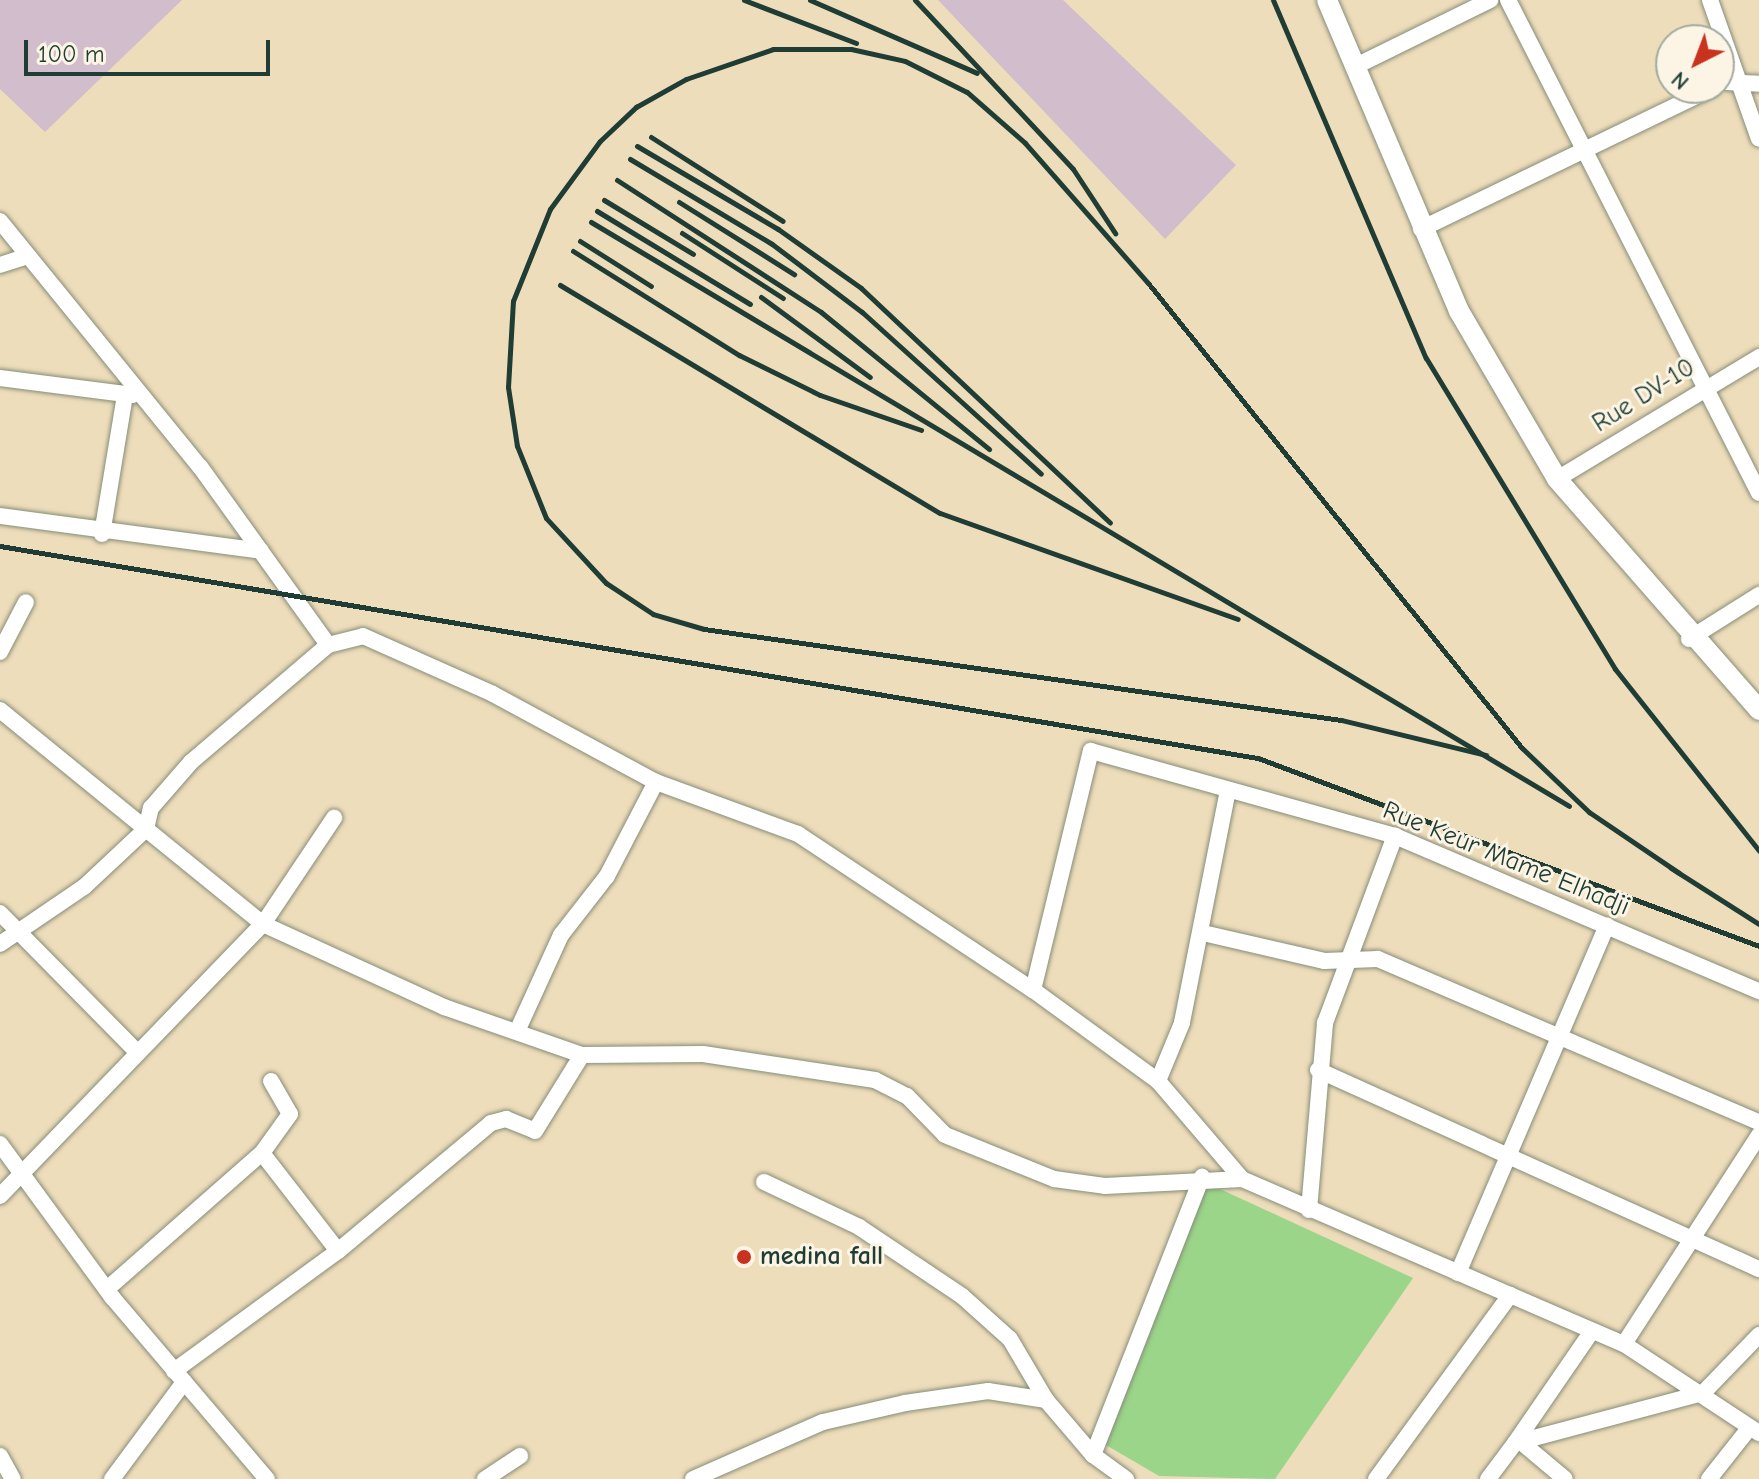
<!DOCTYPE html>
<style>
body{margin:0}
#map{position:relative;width:1759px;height:1479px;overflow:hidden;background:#edb;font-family:"Comic Neue",sans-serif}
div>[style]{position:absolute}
.industrial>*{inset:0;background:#d1bdcb}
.green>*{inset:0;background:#9ad589}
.roads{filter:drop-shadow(0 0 2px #868d78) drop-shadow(0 0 2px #868d78)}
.minor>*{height:16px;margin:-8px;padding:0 8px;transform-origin:8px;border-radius:8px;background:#fff}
.tertiary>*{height:20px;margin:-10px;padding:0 10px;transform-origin:10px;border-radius:10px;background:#fff}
.rail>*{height:5px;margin:-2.5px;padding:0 2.5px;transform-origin:2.5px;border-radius:2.5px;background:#1f3d34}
.dots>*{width:22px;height:22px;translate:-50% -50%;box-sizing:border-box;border:4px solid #fcf5e5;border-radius:50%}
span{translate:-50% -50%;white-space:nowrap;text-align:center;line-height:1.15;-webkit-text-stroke:6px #fcf5e5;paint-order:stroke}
.street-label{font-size:26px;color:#1f3d34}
.poi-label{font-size:26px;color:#1f3d34;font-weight:700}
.left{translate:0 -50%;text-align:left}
.north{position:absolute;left:1655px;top:24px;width:80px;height:80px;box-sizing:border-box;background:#fcf5e5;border:2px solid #a4ab9e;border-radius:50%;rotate:222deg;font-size:22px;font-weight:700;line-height:32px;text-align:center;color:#1f3d34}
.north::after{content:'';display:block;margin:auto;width:28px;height:36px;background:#c8321e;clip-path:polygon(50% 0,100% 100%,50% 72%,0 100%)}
.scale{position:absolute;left:24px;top:40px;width:246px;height:36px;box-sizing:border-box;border:4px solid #1f3d34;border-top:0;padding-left:10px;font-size:24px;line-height:28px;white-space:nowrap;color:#1f3d34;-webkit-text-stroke:6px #fcf5e5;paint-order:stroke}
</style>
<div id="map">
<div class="industrial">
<i style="clip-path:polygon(0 0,182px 0,45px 132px,0 89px)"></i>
<i style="clip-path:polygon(938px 0,1063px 0,1236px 165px,1165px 239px)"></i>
</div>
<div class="green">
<i style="clip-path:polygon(1207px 1183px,1413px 1278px,1275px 1479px,1159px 1476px,1106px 1445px)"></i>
</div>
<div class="roads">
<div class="minor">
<i style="left:1508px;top:0;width:553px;rotate:63.02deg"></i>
<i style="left:1710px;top:0;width:147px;rotate:70.6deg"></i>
<i style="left:1354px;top:67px;width:152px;rotate:-26.2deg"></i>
<i style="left:1726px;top:82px;width:33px;rotate:3deg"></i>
<i style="left:0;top:221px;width:318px;rotate:50.9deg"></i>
<i style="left:201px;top:468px;width:218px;rotate:54.3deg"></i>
<i style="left:1421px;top:229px;width:324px;rotate:-25.8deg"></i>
<i style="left:0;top:265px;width:28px;rotate:-18deg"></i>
<i style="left:0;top:378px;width:134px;rotate:7.3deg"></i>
<i style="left:1557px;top:479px;width:236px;rotate:-31.1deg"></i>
<i style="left:0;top:516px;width:263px;rotate:7.6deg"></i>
<i style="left:102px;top:534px;width:141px;rotate:-80.6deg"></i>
<i style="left:1689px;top:639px;width:83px;rotate:-32.2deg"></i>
<i style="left:0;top:652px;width:56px;rotate:-62.5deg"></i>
<i style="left:0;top:710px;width:188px;rotate:39.2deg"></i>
<i style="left:146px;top:829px;width:22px;rotate:-77deg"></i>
<i style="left:151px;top:808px;width:61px;rotate:-49deg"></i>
<i style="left:191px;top:762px;width:180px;rotate:-40.5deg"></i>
<i style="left:328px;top:645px;width:36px;rotate:-14deg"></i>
<i style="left:363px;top:636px;width:142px;rotate:24deg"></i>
<i style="left:493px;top:694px;width:185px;rotate:28.4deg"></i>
<i style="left:656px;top:782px;width:151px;rotate:20.1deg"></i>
<i style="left:798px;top:834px;width:282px;rotate:33.6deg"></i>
<i style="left:1228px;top:790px;width:237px;rotate:101.2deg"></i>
<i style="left:1182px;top:1023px;width:63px;rotate:112.5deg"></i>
<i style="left:1158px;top:1081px;width:129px;rotate:49.4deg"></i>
<i style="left:0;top:913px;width:195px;rotate:45.4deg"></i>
<i style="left:1203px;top:933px;width:124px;rotate:13deg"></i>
<i style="left:1324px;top:961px;width:54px;rotate:-2.1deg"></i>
<i style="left:1378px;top:959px;width:414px;rotate:23.2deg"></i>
<i style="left:0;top:944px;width:102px;rotate:-34.2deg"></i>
<i style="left:84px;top:887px;width:85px;rotate:-43.1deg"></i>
<i style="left:146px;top:829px;width:151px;rotate:39.1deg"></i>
<i style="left:263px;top:924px;width:199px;rotate:24.6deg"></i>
<i style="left:444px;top:1007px;width:146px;rotate:19.2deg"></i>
<i style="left:582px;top:1055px;width:121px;rotate:-0.5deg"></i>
<i style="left:703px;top:1054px;width:174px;rotate:8.6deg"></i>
<i style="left:875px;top:1080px;width:36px;rotate:27deg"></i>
<i style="left:907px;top:1096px;width:54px;rotate:45.7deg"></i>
<i style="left:945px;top:1135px;width:118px;rotate:22deg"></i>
<i style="left:1054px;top:1179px;width:51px;rotate:7.8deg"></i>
<i style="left:1105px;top:1186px;width:137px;rotate:-2.9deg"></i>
<i style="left:1242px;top:1179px;width:416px;rotate:23.4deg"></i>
<i style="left:1624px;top:1344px;width:162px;rotate:33.4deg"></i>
<i style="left:519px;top:1027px;width:101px;rotate:-65.5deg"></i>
<i style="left:561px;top:935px;width:75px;rotate:-52.1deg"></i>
<i style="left:607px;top:876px;width:106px;rotate:-62.5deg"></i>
<i style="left:1318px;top:1070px;width:484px;rotate:24.3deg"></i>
<i style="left:1158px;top:1081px;width:155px;rotate:-143.9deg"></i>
<i style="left:1033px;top:990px;width:246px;rotate:-76.4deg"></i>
<i style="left:1091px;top:751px;width:316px;rotate:15.6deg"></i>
<i style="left:1395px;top:836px;width:396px;rotate:23.1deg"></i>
<i style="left:0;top:1144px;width:190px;rotate:53.8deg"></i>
<i style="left:112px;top:1297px;width:239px;rotate:49.6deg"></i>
<i style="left:262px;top:1153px;width:48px;rotate:-54.3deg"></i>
<i style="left:290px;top:1114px;width:38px;rotate:-120deg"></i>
<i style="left:764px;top:1182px;width:105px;rotate:25.3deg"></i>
<i style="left:859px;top:1227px;width:124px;rotate:33.8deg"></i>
<i style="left:962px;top:1296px;width:64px;rotate:41.9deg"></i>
<i style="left:1010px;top:1339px;width:71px;rotate:59.5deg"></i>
<i style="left:1046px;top:1400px;width:72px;rotate:49.5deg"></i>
<i style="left:1093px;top:1455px;width:41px;rotate:36deg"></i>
<i style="left:0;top:1196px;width:378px;rotate:-46deg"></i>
<i style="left:263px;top:924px;width:128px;rotate:-56.2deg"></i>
<i style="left:1309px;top:1210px;width:188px;rotate:-85.1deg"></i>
<i style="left:1325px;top:1023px;width:200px;rotate:-69.5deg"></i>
<i style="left:1458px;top:1273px;width:378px;rotate:-66.8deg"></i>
<i style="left:107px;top:1289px;width:206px;rotate:-41.3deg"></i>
<i style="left:262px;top:1153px;width:124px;rotate:52.2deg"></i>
<i style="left:338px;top:1251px;width:199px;rotate:-39.9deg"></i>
<i style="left:491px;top:1123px;width:16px;rotate:-15deg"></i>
<i style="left:506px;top:1119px;width:31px;rotate:22deg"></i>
<i style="left:535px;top:1131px;width:89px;rotate:-58.3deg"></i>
<i style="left:1624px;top:1344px;width:249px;rotate:-57.1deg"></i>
<i style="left:174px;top:1371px;width:203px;rotate:-36.2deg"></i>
<i style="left:1521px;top:1442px;width:57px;rotate:40.1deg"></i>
<i style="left:1515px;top:1443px;width:132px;rotate:-55.5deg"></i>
<i style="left:1093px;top:1455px;width:299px;rotate:-68.6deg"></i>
<i style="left:0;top:1456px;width:26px;rotate:61deg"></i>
<i style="left:112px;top:1479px;width:121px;rotate:-53.4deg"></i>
<i style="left:485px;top:1479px;width:42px;rotate:-33.3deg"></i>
<i style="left:693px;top:1479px;width:142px;rotate:-23.7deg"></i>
<i style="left:823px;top:1422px;width:84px;rotate:-13deg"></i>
<i style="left:905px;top:1403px;width:84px;rotate:-8.2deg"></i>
<i style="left:988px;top:1391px;width:59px;rotate:8.8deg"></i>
<i style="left:1376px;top:1479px;width:228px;rotate:-53.9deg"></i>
<i style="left:1488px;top:1479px;width:45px;rotate:-53.1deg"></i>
<i style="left:1515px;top:1443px;width:195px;rotate:-14.9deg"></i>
<i style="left:1703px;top:1393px;width:81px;rotate:-46deg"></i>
<i style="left:1709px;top:1479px;width:66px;rotate:-51.7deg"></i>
</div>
<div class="tertiary">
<i style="left:1327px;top:0;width:338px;rotate:67deg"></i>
<i style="left:1459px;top:311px;width:194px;rotate:59.7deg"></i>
<i style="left:1557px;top:479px;width:307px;rotate:48.8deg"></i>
</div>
</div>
<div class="rail">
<i style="left:744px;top:0;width:120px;rotate:21deg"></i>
<i style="left:810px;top:0;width:182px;rotate:23.6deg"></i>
<i style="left:915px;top:0;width:231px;rotate:46.9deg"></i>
<i style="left:1073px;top:169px;width:77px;rotate:56.7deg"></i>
<i style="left:1273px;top:0;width:389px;rotate:66.9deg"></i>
<i style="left:1426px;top:358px;width:364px;rotate:58.7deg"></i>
<i style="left:1615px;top:669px;width:232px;rotate:51.6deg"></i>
<i style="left:651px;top:137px;width:156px;rotate:32.5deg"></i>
<i style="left:637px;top:146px;width:164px;rotate:30.5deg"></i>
<i style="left:778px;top:229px;width:102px;rotate:35.4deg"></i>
<i style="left:861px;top:288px;width:342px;rotate:43.3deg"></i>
<i style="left:630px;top:159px;width:165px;rotate:30.9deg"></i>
<i style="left:772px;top:244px;width:113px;rotate:37.1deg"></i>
<i style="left:862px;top:312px;width:241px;rotate:42.1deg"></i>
<i style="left:617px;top:180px;width:243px;rotate:32.9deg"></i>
<i style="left:821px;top:312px;width:217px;rotate:39.2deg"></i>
<i style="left:604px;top:200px;width:104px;rotate:31.2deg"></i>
<i style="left:679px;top:202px;width:136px;rotate:32.1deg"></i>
<i style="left:597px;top:211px;width:179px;rotate:31.3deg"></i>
<i style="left:591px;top:222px;width:1139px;rotate:30.84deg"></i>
<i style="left:682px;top:233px;width:120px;rotate:32.8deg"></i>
<i style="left:580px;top:241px;width:84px;rotate:32.4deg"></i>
<i style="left:573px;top:251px;width:196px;rotate:32.1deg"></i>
<i style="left:739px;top:355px;width:90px;rotate:26.3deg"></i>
<i style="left:820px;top:395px;width:107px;rotate:19.1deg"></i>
<i style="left:560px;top:285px;width:443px;rotate:31deg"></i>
<i style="left:940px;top:513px;width:316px;rotate:19.6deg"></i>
<i style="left:761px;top:297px;width:135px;rotate:36.3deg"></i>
<i style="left:0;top:546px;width:1276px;rotate:9.57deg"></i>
<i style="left:1258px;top:758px;width:535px;rotate:20.57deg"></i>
<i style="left:1486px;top:755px;width:149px;rotate:-166.4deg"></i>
<i style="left:1341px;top:720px;width:643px;rotate:-171.87deg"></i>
<i style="left:704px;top:629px;width:53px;rotate:-163.6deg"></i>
<i style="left:653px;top:614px;width:56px;rotate:-146.6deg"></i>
<i style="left:606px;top:583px;width:88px;rotate:-132.7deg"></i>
<i style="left:546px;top:518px;width:78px;rotate:-111.9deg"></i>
<i style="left:517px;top:446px;width:60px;rotate:-98.7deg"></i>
<i style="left:508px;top:387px;width:86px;rotate:-86.7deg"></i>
<i style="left:513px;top:301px;width:99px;rotate:-68.1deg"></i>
<i style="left:550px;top:209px;width:84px;rotate:-53.7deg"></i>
<i style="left:600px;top:141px;width:50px;rotate:-43.4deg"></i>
<i style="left:636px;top:107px;width:57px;rotate:-29.2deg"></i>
<i style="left:686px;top:79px;width:92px;rotate:-19deg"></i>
<i style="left:773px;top:49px;width:78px"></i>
<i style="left:851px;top:49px;width:55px;rotate:12.5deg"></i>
<i style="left:905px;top:61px;width:69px;rotate:26.6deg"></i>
<i style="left:967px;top:92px;width:77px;rotate:41.3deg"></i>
<i style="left:1025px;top:143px;width:186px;rotate:48.7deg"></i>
<i style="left:1148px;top:283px;width:597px;rotate:51.19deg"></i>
<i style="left:1522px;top:748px;width:93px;rotate:43.7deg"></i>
<i style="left:1589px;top:812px;width:109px;rotate:34.1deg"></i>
<i style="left:1671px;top:868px;width:104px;rotate:32.5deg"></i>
</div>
<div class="dots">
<i style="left:744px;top:1257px;background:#c8321e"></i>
</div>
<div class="street-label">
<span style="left:1644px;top:396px;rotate:-32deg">Rue DV-10</span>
<span style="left:1506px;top:859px;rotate:22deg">Rue Keur Mame Elhadji</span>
</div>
<div class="poi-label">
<span class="left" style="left:760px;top:1257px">medina fall</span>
</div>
<div class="north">N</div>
<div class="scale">100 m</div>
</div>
